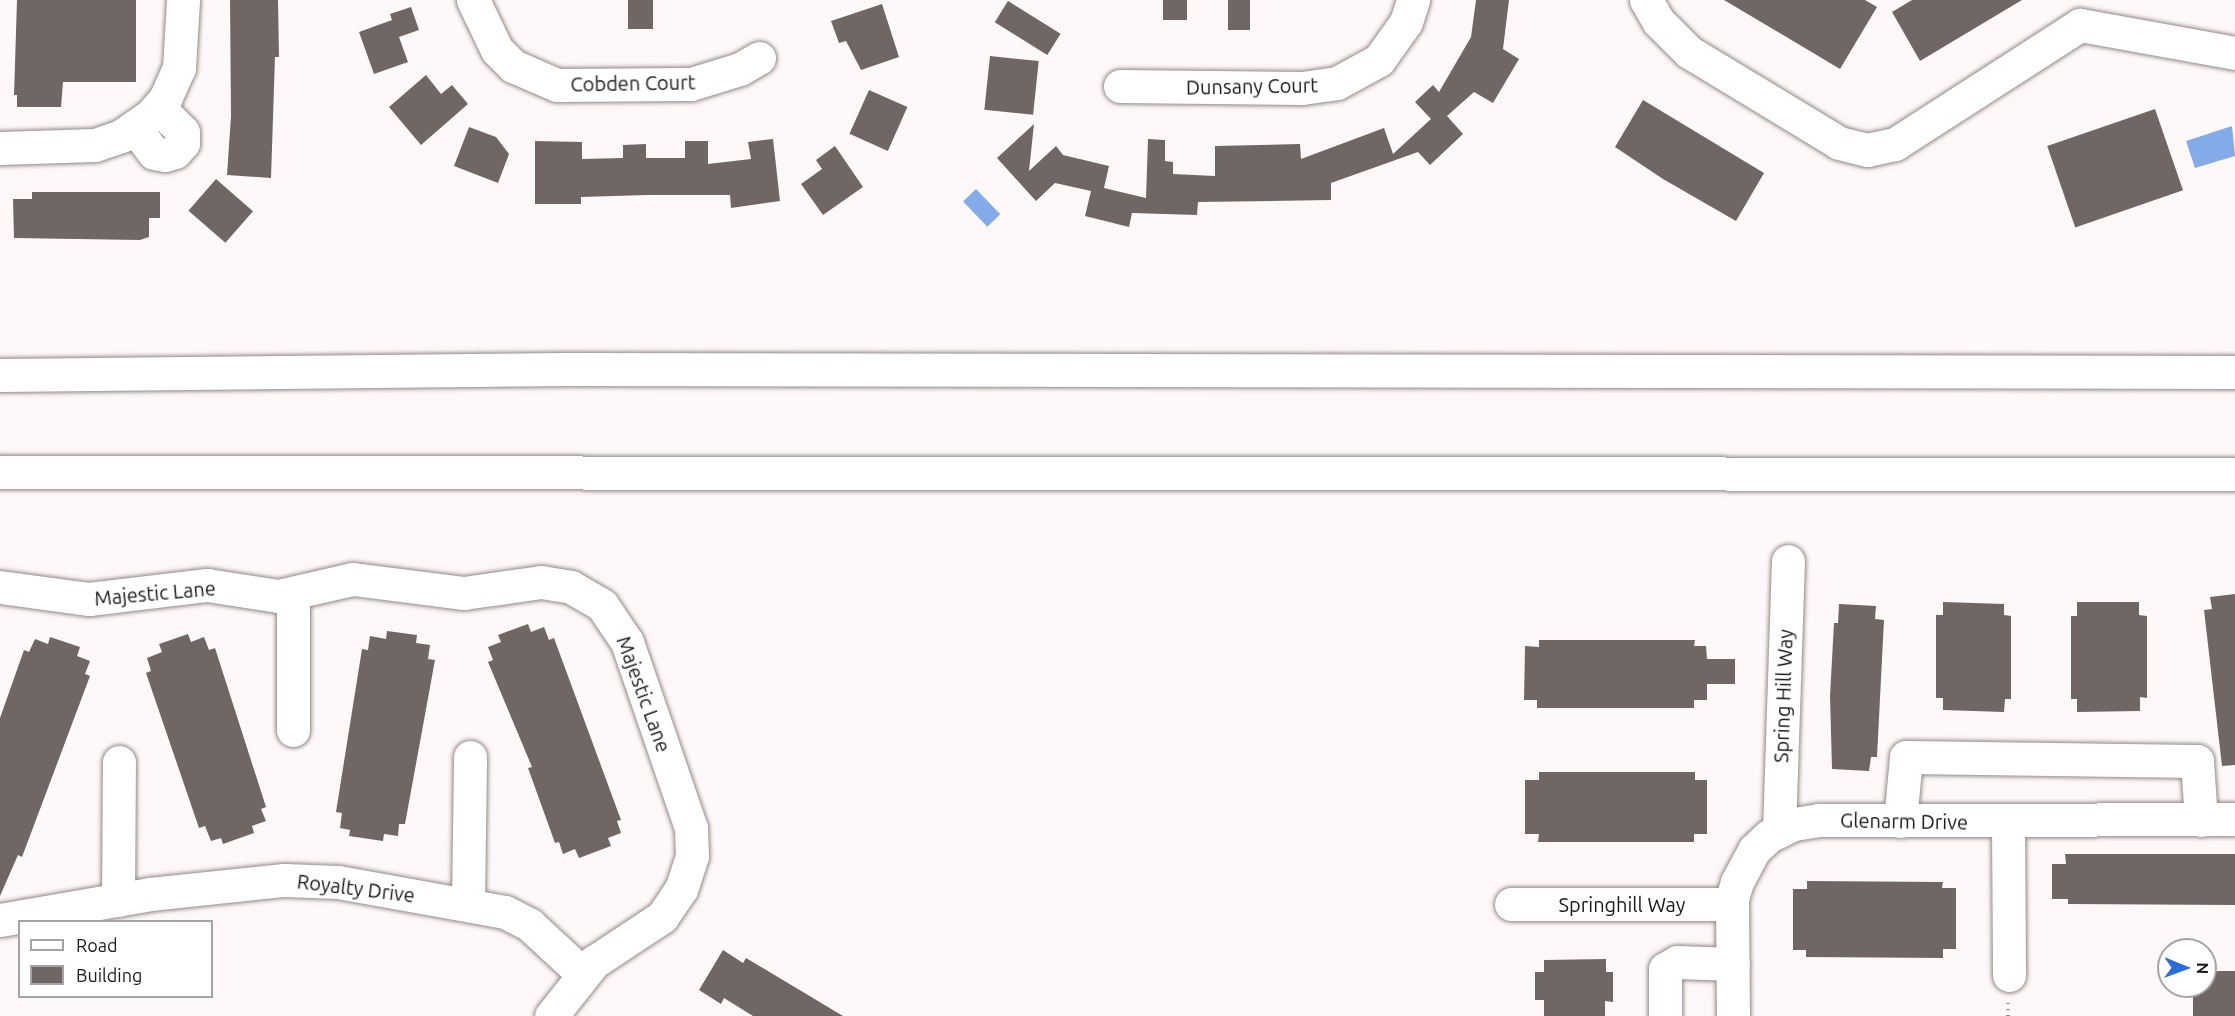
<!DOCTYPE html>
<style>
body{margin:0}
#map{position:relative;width:2235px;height:1016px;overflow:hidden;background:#fef9f8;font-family:Ubuntu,sans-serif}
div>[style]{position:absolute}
.water>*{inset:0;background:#84abe9;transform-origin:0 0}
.building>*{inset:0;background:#706664;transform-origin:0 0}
.path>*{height:4px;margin-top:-2px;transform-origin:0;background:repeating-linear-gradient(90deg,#969190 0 1.5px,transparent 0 6px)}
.roads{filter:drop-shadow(0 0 2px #948987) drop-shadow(0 0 2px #948987)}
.minor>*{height:33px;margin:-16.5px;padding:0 16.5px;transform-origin:16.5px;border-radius:16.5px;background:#fff}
.highway>*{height:33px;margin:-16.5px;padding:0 16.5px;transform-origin:16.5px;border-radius:16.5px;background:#fff}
span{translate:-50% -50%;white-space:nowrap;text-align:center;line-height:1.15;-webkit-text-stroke:4.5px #fff;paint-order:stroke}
.street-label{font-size:20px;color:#1d1918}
.legend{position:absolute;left:18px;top:920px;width:195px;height:78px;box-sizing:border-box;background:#fff;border:2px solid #a5a3a3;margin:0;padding:8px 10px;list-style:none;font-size:18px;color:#1d1918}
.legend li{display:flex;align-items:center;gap:12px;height:30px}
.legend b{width:30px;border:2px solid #a5a3a3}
.north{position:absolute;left:2157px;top:938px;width:60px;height:60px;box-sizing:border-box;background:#fff;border:2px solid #a5a3a3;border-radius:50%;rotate:91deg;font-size:16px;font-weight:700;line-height:24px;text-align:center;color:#1d1918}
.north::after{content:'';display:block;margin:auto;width:21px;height:27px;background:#2a6dda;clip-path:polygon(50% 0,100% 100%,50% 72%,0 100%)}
</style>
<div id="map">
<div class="water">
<i style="clip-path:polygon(2232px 126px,2235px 156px,2195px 168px,2186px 141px)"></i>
<i style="left:976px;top:189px;width:35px;height:18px;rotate:46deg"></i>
</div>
<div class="building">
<i style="clip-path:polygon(17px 0,136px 0,136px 82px,63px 82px,61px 107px,17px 107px,17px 95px,14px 95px)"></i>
<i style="clip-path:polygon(230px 0,278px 0,279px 57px,275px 57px,271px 178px,227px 175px,231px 116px)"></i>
<i style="left:628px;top:0;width:25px;height:29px"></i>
<i style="left:1163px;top:0;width:24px;height:20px"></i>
<i style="left:1228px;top:0;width:22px;height:30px"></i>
<i style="clip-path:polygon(1476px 0,1509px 0,1503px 49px,1519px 59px,1493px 103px,1474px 92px,1447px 116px,1463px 134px,1430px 165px,1418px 152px,1331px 183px,1331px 200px,1198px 202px,1197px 215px,1132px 213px,1129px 227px,1085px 216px,1091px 191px,1055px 183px,1036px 201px,997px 158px,1034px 124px,1029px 171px,1056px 146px,1063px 155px,1109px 166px,1104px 188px,1146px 198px,1148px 139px,1165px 140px,1165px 161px,1173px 162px,1173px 174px,1215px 176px,1215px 146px,1300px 144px,1301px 159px,1384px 128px,1393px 154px,1431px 119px,1415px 102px,1433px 85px,1439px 92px,1471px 37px)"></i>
<i style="clip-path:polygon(1724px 0,1865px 0,1877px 7px,1840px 69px)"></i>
<i style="clip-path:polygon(1912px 0,2022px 0,1920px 61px,1892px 12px)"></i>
<i style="left:1008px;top:1px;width:62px;height:25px;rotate:32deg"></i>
<i style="clip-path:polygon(882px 4px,899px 57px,861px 70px,846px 41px,839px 43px,831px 21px)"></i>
<i style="clip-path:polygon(411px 7px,419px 30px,399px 37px,408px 62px,374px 74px,359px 32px,392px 20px,390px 14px)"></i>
<i style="left:990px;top:56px;width:49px;height:54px;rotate:6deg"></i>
<i style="clip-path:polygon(426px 75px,441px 94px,452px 85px,468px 104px,421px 145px,389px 107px)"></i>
<i style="left:869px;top:90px;width:42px;height:48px;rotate:24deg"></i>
<i style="clip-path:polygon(1643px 100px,1764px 173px,1736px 221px,1663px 179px,1615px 147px)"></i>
<i style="left:2155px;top:109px;width:86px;height:114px;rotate:71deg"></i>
<i style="clip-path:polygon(469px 127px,496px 137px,509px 154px,498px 183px,454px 166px)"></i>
<i style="clip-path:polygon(773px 139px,780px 201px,731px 208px,730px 195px,647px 195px,581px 197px,581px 204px,535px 204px,535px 141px,582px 142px,582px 159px,623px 158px,623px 145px,646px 144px,646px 158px,685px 158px,685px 141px,708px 141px,708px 164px,751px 159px,748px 142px)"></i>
<i style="clip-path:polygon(835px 146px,863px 187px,823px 215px,801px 184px,822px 169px,816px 160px)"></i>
<i style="left:216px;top:179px;width:49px;height:42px;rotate:41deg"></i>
<i style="clip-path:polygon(32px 192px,160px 192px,160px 218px,149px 218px,149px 237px,140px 240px,14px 238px,13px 199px,32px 199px)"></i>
<i style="clip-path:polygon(2235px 594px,2235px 765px,2222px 766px,2204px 610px,2212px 609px,2210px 597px)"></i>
<i style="clip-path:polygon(1943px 602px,2004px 604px,2004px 615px,2011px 616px,2011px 699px,2005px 699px,2004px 712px,1943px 710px,1943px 698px,1936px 698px,1936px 615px,1943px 615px)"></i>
<i style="clip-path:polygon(2077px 602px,2139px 602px,2139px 615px,2147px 616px,2147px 698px,2140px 697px,2140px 711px,2077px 712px,2077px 699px,2071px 699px,2071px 616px,2077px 616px)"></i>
<i style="clip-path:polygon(1839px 604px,1876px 606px,1875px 619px,1884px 620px,1877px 757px,1871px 757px,1869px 771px,1832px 769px,1830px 696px,1834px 623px,1838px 623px)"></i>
<i style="clip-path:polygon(528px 624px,531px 632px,544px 627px,549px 640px,554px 638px,621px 820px,617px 821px,621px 833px,608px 838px,611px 846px,579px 858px,575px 849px,563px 854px,559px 842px,555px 843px,528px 768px,532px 767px,488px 662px,493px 660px,488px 647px,501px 642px,498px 635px)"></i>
<i style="clip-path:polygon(387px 631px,417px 635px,416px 643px,430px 645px,428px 659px,435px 660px,405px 824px,399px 824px,398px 836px,384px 834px,383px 841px,349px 836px,350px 830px,340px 828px,342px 813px,336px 812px,362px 649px,368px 650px,370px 636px,386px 639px)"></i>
<i style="clip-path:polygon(188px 634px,191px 642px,204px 637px,209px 650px,215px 648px,266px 807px,261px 809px,266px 821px,252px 826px,254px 833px,223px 844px,221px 838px,211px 841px,205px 826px,199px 828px,146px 673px,151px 671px,147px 658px,162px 652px,159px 644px)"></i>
<i style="clip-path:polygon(50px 637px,80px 647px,77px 656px,90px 661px,85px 674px,90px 676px,22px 857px,18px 855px,0 896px,0 718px,24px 650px,29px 652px,35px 639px,48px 644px)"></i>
<i style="clip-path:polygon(1539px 640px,1695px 640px,1694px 646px,1706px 646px,1707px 659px,1735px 659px,1735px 684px,1707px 684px,1707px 700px,1694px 700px,1694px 708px,1537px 708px,1537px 700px,1524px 700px,1525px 646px,1539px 647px)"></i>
<i style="clip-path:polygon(1539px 772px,1695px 772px,1695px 780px,1707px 780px,1707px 834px,1694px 834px,1694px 842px,1538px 842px,1539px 834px,1525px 834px,1525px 780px,1539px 780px)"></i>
<i style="clip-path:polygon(2065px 854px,2235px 854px,2235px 905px,2068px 904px,2068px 899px,2052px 899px,2052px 864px,2066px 864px)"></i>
<i style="clip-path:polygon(1807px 881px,1943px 882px,1942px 888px,1956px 888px,1956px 949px,1943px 949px,1943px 958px,1806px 957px,1806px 950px,1793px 950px,1793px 889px,1807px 889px)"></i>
<i style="clip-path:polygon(723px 950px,743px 963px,746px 958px,843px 1016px,753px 1016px,724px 998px,721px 1004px,699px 990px)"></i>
<i style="clip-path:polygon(1606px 959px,1606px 972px,1613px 972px,1613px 1002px,1605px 1001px,1605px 1016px,1544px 1016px,1544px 1000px,1535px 1000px,1535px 972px,1544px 972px,1544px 960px)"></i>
<i style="clip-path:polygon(2205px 971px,2235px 971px,2235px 1016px,2193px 1016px,2193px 986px,2205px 986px)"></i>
</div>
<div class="path">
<i style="left:2008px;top:1016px;width:14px;rotate:-90deg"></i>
</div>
<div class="roads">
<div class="minor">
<i style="left:473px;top:0;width:55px;rotate:64.4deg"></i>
<i style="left:497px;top:50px;width:23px;rotate:45deg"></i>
<i style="left:513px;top:66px;width:48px;rotate:23.4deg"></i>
<i style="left:557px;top:85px;width:134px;rotate:-0.4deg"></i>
<i style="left:691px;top:84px;width:51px;rotate:-17deg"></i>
<i style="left:740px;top:69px;width:22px;rotate:-30deg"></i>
<i style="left:1646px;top:0;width:24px;rotate:60deg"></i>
<i style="left:1658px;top:21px;width:44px;rotate:45deg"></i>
<i style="left:1689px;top:52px;width:175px;rotate:31.2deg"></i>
<i style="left:1839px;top:143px;width:29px;rotate:14deg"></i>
<i style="left:1867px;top:150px;width:29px;rotate:-12deg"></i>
<i style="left:1895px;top:144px;width:220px;rotate:-32.8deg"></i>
<i style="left:2080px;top:25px;width:158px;rotate:10.2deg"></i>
<i style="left:1120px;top:86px;width:182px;rotate:0.6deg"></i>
<i style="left:1302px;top:88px;width:35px;rotate:-8deg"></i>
<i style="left:1337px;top:83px;width:48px;rotate:-28.7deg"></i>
<i style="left:1379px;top:60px;width:47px;rotate:-54.6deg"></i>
<i style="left:1406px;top:22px;width:23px;rotate:-72deg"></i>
<i style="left:135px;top:128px;width:31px;rotate:53deg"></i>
<i style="left:154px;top:153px;width:11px;rotate:10deg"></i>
<i style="left:165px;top:155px;width:10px;rotate:-17deg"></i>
<i style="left:175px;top:152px;width:12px;rotate:-48deg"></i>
<i style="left:183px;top:143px;width:11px;rotate:-90deg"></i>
<i style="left:183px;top:132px;width:35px;rotate:-135deg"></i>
<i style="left:0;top:148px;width:95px;rotate:-1.8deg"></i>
<i style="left:95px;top:145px;width:28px;rotate:-19deg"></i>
<i style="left:121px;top:136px;width:35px;rotate:-35deg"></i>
<i style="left:150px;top:116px;width:23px;rotate:-49deg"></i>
<i style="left:165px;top:99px;width:34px;rotate:-66deg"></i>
<i style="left:179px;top:68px;width:68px;rotate:-86.6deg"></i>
<i style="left:0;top:587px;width:90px;rotate:7.7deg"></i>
<i style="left:89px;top:599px;width:119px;rotate:-6.8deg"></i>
<i style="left:207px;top:585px;width:72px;rotate:8.8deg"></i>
<i style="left:278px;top:596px;width:77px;rotate:-12.8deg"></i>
<i style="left:353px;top:579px;width:112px;rotate:7.2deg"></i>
<i style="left:464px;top:593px;width:78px;rotate:-8.1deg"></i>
<i style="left:541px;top:582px;width:30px;rotate:9deg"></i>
<i style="left:571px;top:587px;width:36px;rotate:30deg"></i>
<i style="left:602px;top:605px;width:45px;rotate:56deg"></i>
<i style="left:627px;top:642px;width:197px;rotate:71deg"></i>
<i style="left:691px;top:828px;width:28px;rotate:88deg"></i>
<i style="left:692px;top:856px;width:35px;rotate:108deg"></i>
<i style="left:681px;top:889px;width:34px;rotate:124deg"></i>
<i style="left:662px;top:917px;width:82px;rotate:146.5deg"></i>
<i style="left:594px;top:962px;width:69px;rotate:128.5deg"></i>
<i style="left:293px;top:593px;width:137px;rotate:90deg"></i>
<i style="left:1900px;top:821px;width:64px;rotate:-84.6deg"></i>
<i style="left:1906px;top:757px;width:291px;rotate:0.8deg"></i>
<i style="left:2197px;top:761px;width:59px;rotate:86.1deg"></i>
<i style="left:2008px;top:822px;width:153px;rotate:89.6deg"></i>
<i style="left:1779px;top:831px;width:270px;rotate:-88.1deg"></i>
<i style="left:118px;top:900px;width:138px;rotate:-89.6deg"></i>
<i style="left:468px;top:904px;width:147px;rotate:-89.2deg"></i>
<i style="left:1511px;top:904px;width:221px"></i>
<i style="left:0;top:920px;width:152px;rotate:-9.8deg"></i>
<i style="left:150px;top:894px;width:135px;rotate:-6deg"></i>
<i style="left:284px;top:880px;width:54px;rotate:2.1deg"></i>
<i style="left:338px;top:882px;width:170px;rotate:10.2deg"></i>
<i style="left:505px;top:912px;width:28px;rotate:27deg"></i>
<i style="left:530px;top:925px;width:72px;rotate:42.8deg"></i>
<i style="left:1665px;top:1016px;width:47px;rotate:-90deg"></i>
<i style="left:1665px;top:969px;width:14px;rotate:-30deg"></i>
<i style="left:1677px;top:962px;width:56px;rotate:2deg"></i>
<i style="left:1733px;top:1016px;width:117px;rotate:-90.5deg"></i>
<i style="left:1732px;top:899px;width:18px;rotate:-74deg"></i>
<i style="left:1737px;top:882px;width:36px;rotate:-62deg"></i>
<i style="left:1754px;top:850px;width:21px;rotate:-43deg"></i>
<i style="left:1769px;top:836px;width:28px;rotate:-26deg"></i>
<i style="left:1794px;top:824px;width:24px;rotate:-9deg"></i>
<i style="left:1818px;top:820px;width:417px;rotate:-0.1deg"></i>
</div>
<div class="highway">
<i style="left:0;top:375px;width:566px;rotate:-0.61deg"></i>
<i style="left:566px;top:369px;width:1669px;rotate:0.1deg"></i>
<i style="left:0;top:472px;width:2235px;rotate:0.05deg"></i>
</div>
</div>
<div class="street-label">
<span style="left:633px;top:83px;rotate:-1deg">Cobden Court</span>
<span style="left:1252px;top:86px;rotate:-1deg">Dunsany Court</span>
<span style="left:155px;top:593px;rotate:-5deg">Majestic Lane</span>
<span style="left:644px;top:694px;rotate:70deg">Majestic Lane</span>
<span style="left:1783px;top:696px;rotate:-88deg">Spring Hill Way</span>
<span style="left:1904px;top:821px;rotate:1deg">Glenarm Drive</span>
<span style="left:356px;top:888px;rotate:7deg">Royalty Drive</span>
<span style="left:1622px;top:904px">Springhill Way</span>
</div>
<ul class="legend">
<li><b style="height:8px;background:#fff"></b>Road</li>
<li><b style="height:16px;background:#706664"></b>Building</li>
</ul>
<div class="north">N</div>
</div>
